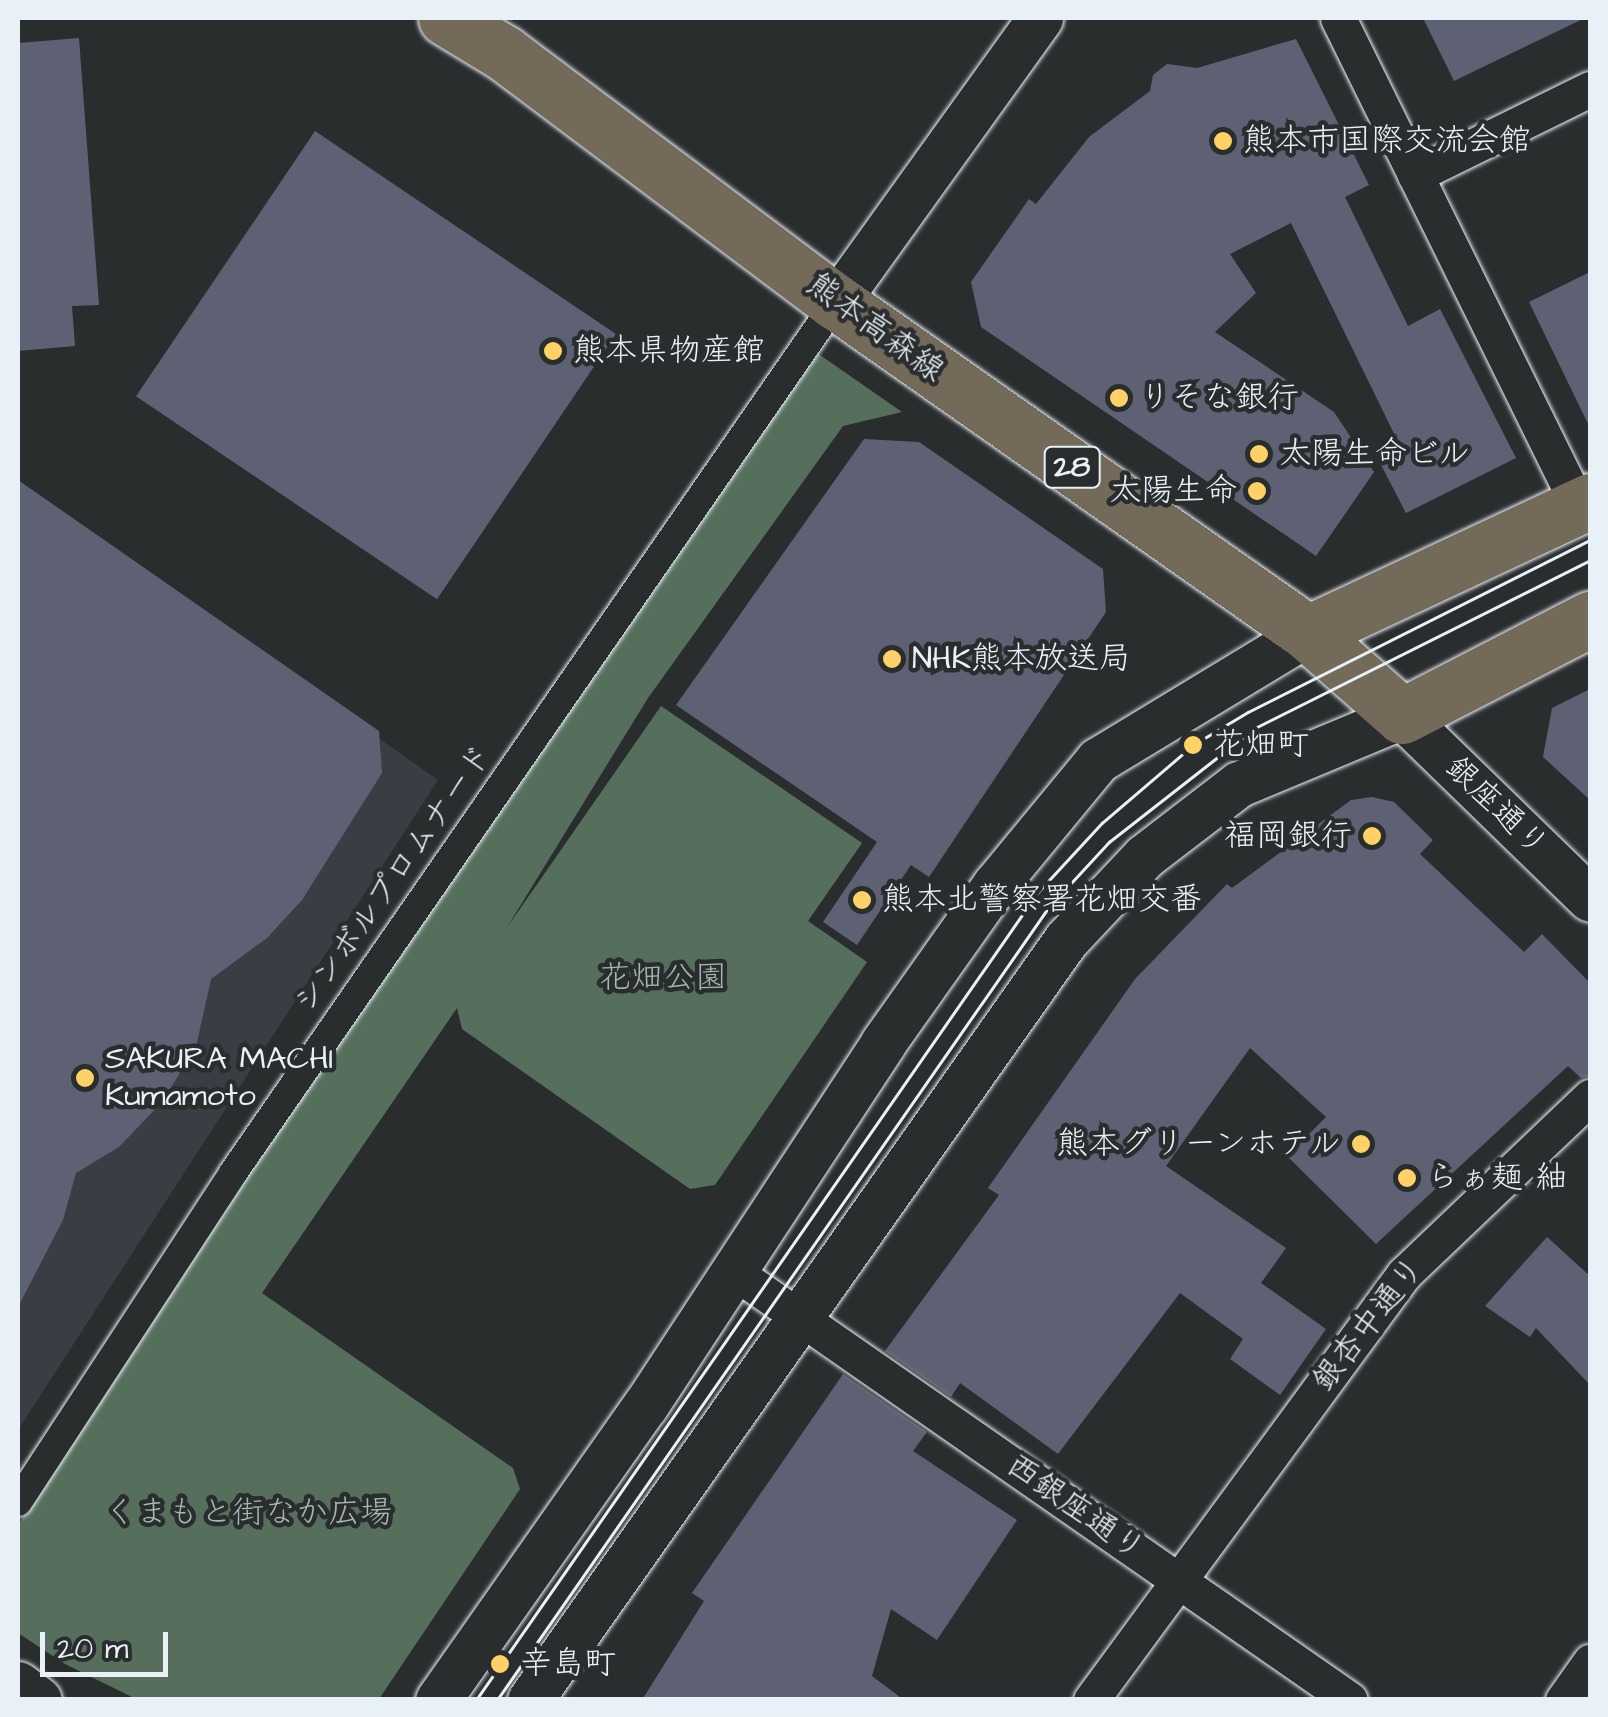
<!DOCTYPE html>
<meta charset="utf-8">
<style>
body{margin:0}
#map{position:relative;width:1608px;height:1717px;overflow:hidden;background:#2a2d2e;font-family:"Architects Daughter","Klee One",sans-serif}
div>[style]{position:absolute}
.built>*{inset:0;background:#3a3d43}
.green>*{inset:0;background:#566f5c}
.building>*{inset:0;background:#5e6173;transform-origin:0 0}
.roads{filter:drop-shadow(0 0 2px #e8f1f8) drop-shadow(0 0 2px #e8f1f8)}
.pedestrian>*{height:28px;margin:-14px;padding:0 14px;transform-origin:14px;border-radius:14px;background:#2a2d2e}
.minor>*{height:35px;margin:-17.5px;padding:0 17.5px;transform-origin:17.5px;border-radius:17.5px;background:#2a2d2e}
.tertiary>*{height:45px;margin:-22.5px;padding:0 22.5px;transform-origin:22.5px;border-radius:22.5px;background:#2a2d2e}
.primary>*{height:55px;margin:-27.5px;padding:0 27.5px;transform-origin:27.5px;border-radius:27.5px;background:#746a5a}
.tram>*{height:2.5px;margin:-1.25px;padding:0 1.25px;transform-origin:1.25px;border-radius:1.25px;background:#e8f1f8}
.dots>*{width:28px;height:28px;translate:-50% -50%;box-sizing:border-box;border:5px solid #2a2d2e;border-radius:50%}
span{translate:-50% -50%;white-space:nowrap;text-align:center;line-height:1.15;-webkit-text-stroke:9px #2a2d2e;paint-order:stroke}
.shield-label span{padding:2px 8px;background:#2a2d2e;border:2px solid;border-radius:8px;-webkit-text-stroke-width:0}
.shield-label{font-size:30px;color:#e8f1f8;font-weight:700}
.poi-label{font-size:32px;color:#e8f1f8}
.left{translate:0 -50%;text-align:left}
.right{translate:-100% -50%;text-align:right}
.street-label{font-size:32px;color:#e8f1f8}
.park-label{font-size:32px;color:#a6b6b2}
.frame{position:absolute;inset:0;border:20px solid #e8f1f8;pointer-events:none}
.scale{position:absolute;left:40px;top:1632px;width:128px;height:45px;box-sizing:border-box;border:5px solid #e8f1f8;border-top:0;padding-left:12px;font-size:30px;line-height:35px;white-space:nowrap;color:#e8f1f8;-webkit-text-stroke:8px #2a2d2e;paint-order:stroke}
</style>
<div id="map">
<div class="built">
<i style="clip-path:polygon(18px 484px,438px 780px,18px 1430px)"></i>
</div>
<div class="green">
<i style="clip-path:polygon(807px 346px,902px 412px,843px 426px,648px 698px,506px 929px,661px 706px,862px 843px,808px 921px,867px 962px,715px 1185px,690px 1189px,462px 1029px,457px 1008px,262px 1293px,513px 1468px,520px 1489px,379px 1699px,136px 1699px,65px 1664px,18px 1633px,18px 1525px,195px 1245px)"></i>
</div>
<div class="building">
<i style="clip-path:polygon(1423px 18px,1585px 18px,1454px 81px)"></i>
<i style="clip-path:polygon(79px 38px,99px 305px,72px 306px,75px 346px,18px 351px,18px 43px)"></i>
<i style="clip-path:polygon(1296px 39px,1369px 185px,1345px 197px,1408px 326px,1440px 309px,1516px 458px,1406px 513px,1381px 465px,1403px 452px,1291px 223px,1230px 254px,1256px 293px,1215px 332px,1334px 412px,1374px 472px,1316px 556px,981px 327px,971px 282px,1029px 199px,1036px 204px,1089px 137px,1150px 91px,1153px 75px,1167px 64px,1197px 68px)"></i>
<i style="left:315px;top:131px;width:363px;height:320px;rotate:34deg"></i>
<i style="clip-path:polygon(1590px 272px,1590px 428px,1529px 302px)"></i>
<i style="clip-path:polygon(864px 439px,919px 442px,1103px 569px,1106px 612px,929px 877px,911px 865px,857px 945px,823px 922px,877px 842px,676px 705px)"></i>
<i style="clip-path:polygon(18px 480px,379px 731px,382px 773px,302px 900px,267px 938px,211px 979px,196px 1047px,162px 1102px,119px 1147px,76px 1173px,63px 1220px,18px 1307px)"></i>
<i style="clip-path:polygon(1590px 689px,1590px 800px,1543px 757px,1552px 708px)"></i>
<i style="clip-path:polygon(1372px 797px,1394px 802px,1433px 840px,1420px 854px,1524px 952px,1542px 934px,1590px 983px,1590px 1076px,1581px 1078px,1568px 1066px,1376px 1244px,1287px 1156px,1326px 1117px,1250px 1048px,1166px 1166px,1286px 1248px,1261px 1283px,1326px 1329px,1280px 1395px,1230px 1359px,1243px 1339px,1180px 1293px,1058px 1454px,960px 1383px,951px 1397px,885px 1351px,999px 1195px,988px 1188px,1135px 979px,1227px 884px,1232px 888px,1351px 800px)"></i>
<i style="clip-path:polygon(1547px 1237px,1590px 1276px,1590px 1385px,1536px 1328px,1530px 1337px,1485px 1306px)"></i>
<i style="clip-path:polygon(843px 1374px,927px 1432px,913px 1451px,1017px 1520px,937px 1640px,891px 1609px,872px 1676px,904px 1700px,642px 1700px,704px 1601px,692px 1593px)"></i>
</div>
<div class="roads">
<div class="pedestrian">
<i style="left:18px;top:1502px;width:393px;rotate:-56.8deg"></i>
<i style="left:233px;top:1173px;width:1059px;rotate:-55.3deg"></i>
</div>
<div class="minor">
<i style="left:1338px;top:18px;width:545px;rotate:63.76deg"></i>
<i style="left:1415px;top:175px;width:195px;rotate:-26.2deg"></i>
<i style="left:733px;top:1271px;width:751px;rotate:34.81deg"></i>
<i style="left:1091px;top:1700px;width:529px;rotate:-53.69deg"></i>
<i style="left:1404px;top:1274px;width:257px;rotate:-43.6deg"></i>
<i style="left:1563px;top:1700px;width:47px;rotate:-54.6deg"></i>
</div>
<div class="tertiary">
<i style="left:836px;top:302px;width:350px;rotate:-54.3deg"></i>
<i style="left:18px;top:1684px;width:26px;rotate:37deg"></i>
<i style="left:438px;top:1700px;width:360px;rotate:-54.9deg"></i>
<i style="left:645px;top:1406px;width:434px;rotate:-56.7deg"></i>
<i style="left:883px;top:1043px;width:194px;rotate:-54.7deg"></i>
<i style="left:995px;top:885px;width:162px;rotate:-50.5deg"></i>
<i style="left:1098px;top:760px;width:245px;rotate:-31.2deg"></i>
<i style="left:530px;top:1700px;width:930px;rotate:-54.81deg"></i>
<i style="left:1066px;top:940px;width:115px;rotate:-46.8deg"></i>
<i style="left:1145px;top:856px;width:118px;rotate:-37.5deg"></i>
<i style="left:1239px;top:784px;width:177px;rotate:-22.6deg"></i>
<i style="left:1402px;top:716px;width:262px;rotate:44.2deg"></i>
</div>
<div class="primary">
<i style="left:446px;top:18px;width:68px;rotate:31.1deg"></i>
<i style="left:504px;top:53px;width:415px;rotate:36.9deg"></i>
<i style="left:836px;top:302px;width:576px;rotate:35.04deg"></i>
<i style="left:1308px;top:633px;width:125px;rotate:41.4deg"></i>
<i style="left:1402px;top:716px;width:212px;rotate:-27.3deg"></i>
<i style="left:1308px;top:633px;width:311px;rotate:-25.1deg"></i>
</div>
</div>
<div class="tram">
<i style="left:476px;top:1700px;width:984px;rotate:-55.18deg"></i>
<i style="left:1038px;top:892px;width:94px;rotate:-47.2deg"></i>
<i style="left:1102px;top:823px;width:120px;rotate:-40.6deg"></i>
<i style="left:1193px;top:745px;width:64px;rotate:-31deg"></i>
<i style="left:1248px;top:712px;width:383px;rotate:-26.7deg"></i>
<i style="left:497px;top:1700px;width:965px;rotate:-55.17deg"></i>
<i style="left:1048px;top:908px;width:90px;rotate:-47.3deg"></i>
<i style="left:1109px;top:842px;width:185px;rotate:-38deg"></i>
<i style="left:1255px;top:728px;width:375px;rotate:-26.6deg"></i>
</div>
<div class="dots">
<i style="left:1223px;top:141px;background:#ffd166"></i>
<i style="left:553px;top:351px;background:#ffd166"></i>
<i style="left:1119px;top:398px;background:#ffd166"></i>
<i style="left:1259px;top:454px;background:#ffd166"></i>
<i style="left:1257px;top:491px;background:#ffd166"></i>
<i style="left:892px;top:659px;background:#ffd166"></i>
<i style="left:1193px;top:745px;background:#ffd166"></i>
<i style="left:1372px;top:836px;background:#ffd166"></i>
<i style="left:862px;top:900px;background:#ffd166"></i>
<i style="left:85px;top:1078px;background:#ffd166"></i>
<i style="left:1361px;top:1144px;background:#ffd166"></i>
<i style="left:1407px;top:1178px;background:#ffd166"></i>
<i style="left:500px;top:1664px;background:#ffd166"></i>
</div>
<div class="shield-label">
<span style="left:1072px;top:467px">28</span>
</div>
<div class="poi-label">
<span class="left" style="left:1243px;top:141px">熊本市国際交流会館</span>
<span class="left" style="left:573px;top:351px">熊本県物産館</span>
<span class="left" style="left:1139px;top:398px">りそな銀行</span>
<span class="left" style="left:1279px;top:454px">太陽生命ビル</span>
<span class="right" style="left:1237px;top:491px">太陽生命</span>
<span class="left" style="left:912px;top:659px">NHK熊本放送局</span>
<span class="left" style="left:1213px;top:745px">花畑町</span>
<span class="right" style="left:1352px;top:836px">福岡銀行</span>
<span class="left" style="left:882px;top:900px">熊本北警察署花畑交番</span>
<span class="left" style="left:105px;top:1078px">SAKURA MACHI<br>Kumamoto</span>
<span class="right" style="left:1341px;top:1144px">熊本グリーンホテル</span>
<span class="left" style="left:1427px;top:1178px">らぁ麺 紬</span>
<span class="left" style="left:520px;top:1664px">辛島町</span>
</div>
<div class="street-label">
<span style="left:875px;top:328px;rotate:36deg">熊本高森線</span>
<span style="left:1496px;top:807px;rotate:44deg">銀座通り</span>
<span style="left:394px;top:879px;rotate:-55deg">シンボルプロムナード</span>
<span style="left:1369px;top:1325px;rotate:-52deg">銀杏中通り</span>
<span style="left:1075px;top:1508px;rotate:35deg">西銀座通り</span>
</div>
<div class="park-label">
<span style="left:663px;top:978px">花畑公園</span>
<span style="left:248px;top:1513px">くまもと街なか広場</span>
</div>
<div class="frame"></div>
<div class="scale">20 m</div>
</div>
